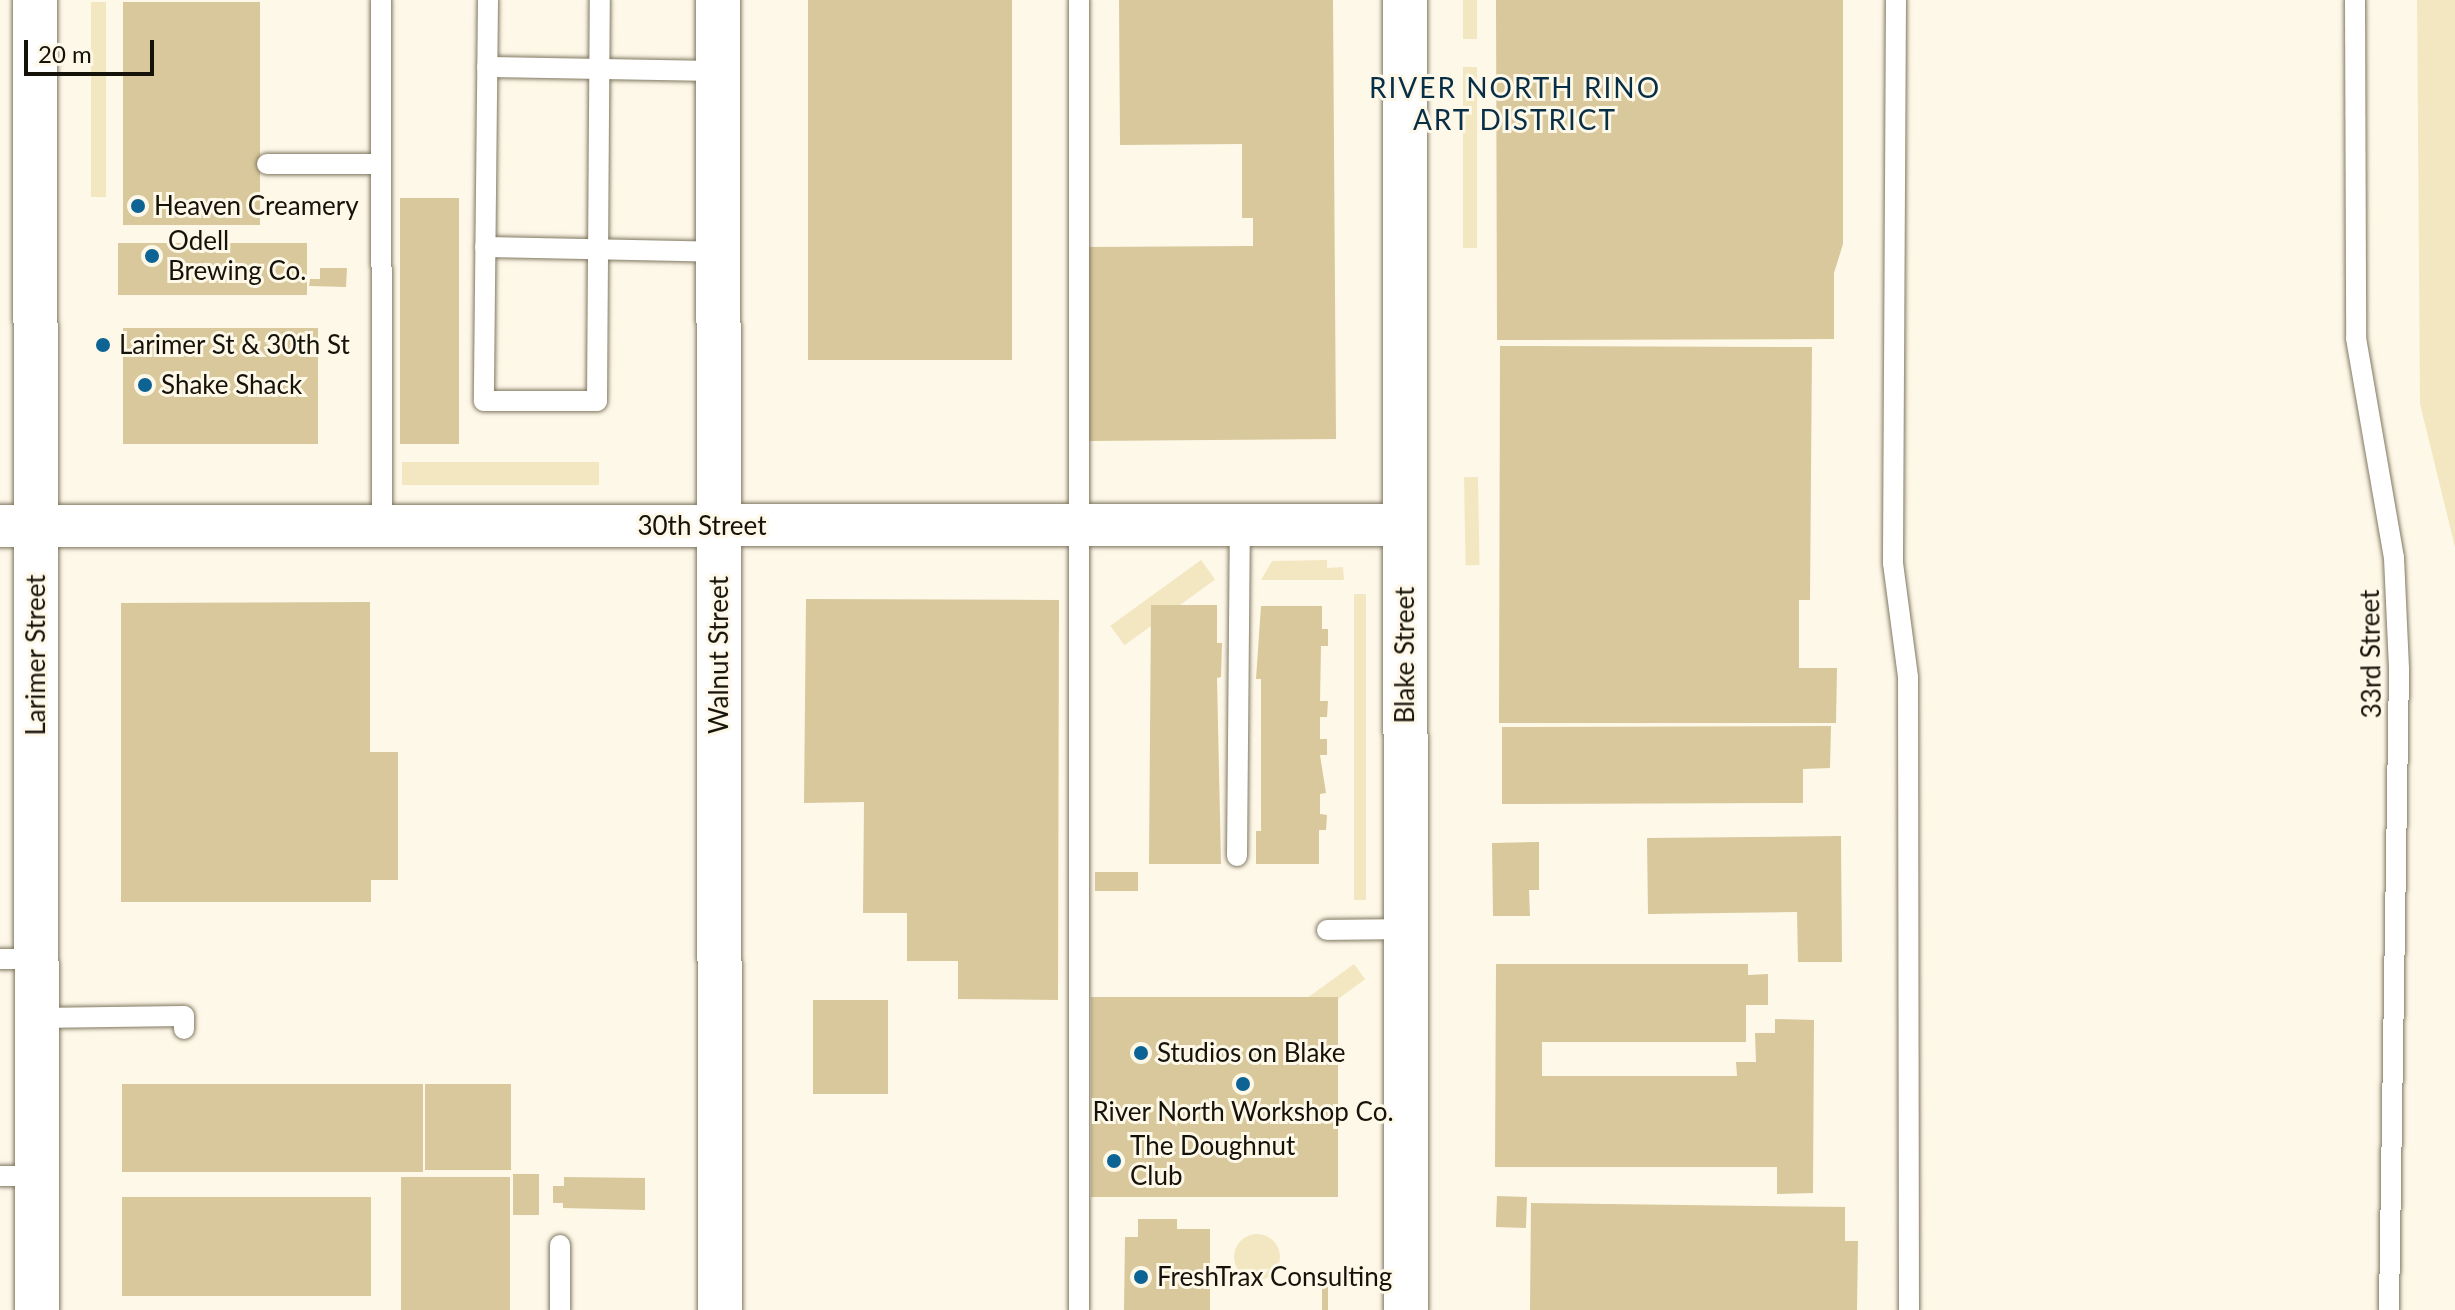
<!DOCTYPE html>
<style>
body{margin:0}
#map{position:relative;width:2455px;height:1310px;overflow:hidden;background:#fef8e9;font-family:Lato,sans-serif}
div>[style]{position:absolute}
.green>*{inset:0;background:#f3e7c2;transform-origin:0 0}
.round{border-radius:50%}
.building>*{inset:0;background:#d8c89b;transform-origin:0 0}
.roads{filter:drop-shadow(0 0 2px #807861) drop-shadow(0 0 2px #807861)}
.service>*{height:20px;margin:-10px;padding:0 10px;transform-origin:10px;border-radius:10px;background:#fff}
.minor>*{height:42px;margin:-21px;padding:0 21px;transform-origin:21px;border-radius:21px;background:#fff}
.tertiary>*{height:44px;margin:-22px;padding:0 22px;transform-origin:22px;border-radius:22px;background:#fff}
.dots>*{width:22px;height:22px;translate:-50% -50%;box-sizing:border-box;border:4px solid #fef8e9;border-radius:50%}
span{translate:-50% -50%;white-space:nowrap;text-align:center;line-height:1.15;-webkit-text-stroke:6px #fef8e9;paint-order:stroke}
.poi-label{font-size:26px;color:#151209}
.left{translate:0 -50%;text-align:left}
.street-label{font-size:26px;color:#151209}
.neighbourhood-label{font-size:28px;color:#072e45;letter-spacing:2px}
.scale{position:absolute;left:24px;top:40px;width:130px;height:36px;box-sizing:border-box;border:4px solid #151209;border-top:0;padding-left:10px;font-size:24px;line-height:28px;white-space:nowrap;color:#151209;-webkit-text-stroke:6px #fef8e9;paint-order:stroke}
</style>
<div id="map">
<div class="green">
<i style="left:1463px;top:0;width:14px;height:39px"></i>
<i style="clip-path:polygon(2417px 0,2455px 0,2455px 547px,2420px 404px)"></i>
<i style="left:91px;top:2px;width:15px;height:195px"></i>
<i style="left:1463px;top:67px;width:14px;height:181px"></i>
<i style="left:402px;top:462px;width:197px;height:23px"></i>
<i style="left:1478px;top:477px;width:88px;height:14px;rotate:89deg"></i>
<i style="left:1201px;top:560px;width:24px;height:112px;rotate:54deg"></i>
<i style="clip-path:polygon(1327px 560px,1327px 568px,1343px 567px,1344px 580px,1261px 580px,1272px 561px)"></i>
<i style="left:1354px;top:594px;width:12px;height:306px"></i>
<i style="left:1354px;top:964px;width:19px;height:275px;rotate:54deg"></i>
<i class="round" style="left:1234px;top:1234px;width:46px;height:46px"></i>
</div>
<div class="building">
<i style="left:808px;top:0;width:204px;height:360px"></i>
<i style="clip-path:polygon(1119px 0,1333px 0,1336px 439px,1089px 441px,1088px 247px,1253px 246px,1253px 218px,1242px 218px,1242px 144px,1120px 145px)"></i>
<i style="clip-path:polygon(1496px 0,1843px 0,1843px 244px,1834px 273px,1834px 339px,1497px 340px)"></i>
<i style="left:260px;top:2px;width:223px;height:137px;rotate:90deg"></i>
<i style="left:400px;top:198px;width:59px;height:246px"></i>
<i style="left:307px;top:243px;width:52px;height:189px;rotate:90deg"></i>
<i style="clip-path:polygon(320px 268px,347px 268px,346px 287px,309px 286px,310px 279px,320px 279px)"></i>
<i style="left:318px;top:328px;width:116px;height:195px;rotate:90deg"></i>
<i style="clip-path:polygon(1500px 346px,1812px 347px,1810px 600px,1799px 600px,1799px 668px,1837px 668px,1836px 723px,1499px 723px)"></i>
<i style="clip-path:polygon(806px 599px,1059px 600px,1058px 1000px,958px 999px,958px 961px,907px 961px,907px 913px,863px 913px,864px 802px,804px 803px)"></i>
<i style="clip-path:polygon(370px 602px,370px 752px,398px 752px,398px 880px,371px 880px,371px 902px,121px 902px,121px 603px)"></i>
<i style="clip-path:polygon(1151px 605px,1217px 605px,1217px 643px,1222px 643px,1221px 677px,1217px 678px,1221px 864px,1149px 864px)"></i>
<i style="clip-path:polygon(1261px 606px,1322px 606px,1322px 629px,1328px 629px,1328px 646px,1321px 646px,1320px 701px,1328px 701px,1327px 717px,1320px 717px,1320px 739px,1327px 739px,1327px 755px,1320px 755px,1326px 793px,1320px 794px,1320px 814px,1327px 815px,1326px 830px,1319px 830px,1319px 864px,1256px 864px,1256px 831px,1261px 831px,1261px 679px,1256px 679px)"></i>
<i style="clip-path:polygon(1831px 726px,1830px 768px,1803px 769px,1803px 803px,1502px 804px,1502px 727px)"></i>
<i style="clip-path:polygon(1841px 836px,1842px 962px,1798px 962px,1797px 912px,1648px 914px,1647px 838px)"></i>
<i style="clip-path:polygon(1539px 842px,1539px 890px,1529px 890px,1530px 916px,1493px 916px,1492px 843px)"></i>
<i style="left:1095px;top:872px;width:43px;height:19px"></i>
<i style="clip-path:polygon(1496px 964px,1748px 964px,1748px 975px,1768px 974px,1768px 1005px,1746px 1005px,1746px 1042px,1542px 1042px,1542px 1076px,1737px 1076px,1736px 1062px,1756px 1062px,1755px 1033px,1775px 1033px,1775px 1019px,1814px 1020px,1813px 1193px,1777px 1194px,1777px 1167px,1495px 1167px)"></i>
<i style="left:1338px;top:997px;width:200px;height:247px;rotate:90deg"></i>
<i style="left:813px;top:1000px;width:75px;height:94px"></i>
<i style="left:122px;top:1084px;width:301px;height:88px"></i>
<i style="left:511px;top:1084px;width:86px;height:86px;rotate:90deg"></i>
<i style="left:513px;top:1174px;width:26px;height:41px"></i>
<i style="left:510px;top:1177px;width:133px;height:109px;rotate:90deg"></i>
<i style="clip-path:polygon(564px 1177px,645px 1178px,645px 1210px,563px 1208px,563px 1203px,553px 1203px,553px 1186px,564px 1186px)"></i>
<i style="left:1497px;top:1196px;width:30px;height:31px;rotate:2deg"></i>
<i style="left:371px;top:1197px;width:99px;height:249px;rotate:90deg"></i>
<i style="clip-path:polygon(1531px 1203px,1845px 1207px,1845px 1241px,1858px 1241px,1857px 1310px,1530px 1310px)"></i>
<i style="clip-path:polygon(1138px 1219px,1177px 1219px,1177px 1229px,1210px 1229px,1210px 1310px,1124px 1310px,1125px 1237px,1138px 1237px)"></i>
<i style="left:1322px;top:1272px;width:6px;height:38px"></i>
</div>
<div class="roads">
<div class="service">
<i style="left:381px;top:0;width:526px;rotate:89.89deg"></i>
<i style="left:488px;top:0;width:401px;rotate:90.6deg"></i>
<i style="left:484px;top:401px;width:113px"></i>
<i style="left:597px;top:401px;width:401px;rotate:-89.6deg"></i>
<i style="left:1896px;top:0;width:563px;rotate:90.31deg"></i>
<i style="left:1893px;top:563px;width:115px;rotate:82.5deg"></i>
<i style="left:1908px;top:677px;width:633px;rotate:89.91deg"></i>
<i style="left:2355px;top:0;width:338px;rotate:89.8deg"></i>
<i style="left:2356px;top:338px;width:223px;rotate:80.2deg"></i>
<i style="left:2394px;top:558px;width:112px;rotate:87.4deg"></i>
<i style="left:2399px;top:670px;width:640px;rotate:90.9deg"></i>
<i style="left:487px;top:67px;width:231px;rotate:1deg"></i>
<i style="left:267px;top:164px;width:114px"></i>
<i style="left:485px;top:247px;width:234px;rotate:1.2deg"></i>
<i style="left:1237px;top:856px;width:331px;rotate:-89.5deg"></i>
<i style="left:1327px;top:930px;width:78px;rotate:-0.7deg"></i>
<i style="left:0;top:959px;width:37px"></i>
<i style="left:37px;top:1018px;width:147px;rotate:-0.8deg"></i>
<i style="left:184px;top:1016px;width:13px;rotate:90deg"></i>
<i style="left:0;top:1176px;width:37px"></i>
<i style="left:560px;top:1310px;width:65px;rotate:-90deg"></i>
<i style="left:1079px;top:1310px;width:1310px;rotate:-90deg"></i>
</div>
<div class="minor">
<i style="left:0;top:526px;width:1405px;rotate:-0.04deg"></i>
</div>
<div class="tertiary">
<i style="left:35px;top:0;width:1310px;rotate:89.91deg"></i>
<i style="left:718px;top:0;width:1310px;rotate:89.91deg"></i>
<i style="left:1405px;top:0;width:1310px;rotate:89.96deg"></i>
</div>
</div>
<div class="dots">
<i style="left:138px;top:206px;background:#0d6394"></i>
<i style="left:152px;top:256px;background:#0d6394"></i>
<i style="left:103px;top:345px;background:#0d6394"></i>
<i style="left:145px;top:385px;background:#0d6394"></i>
<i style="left:1141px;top:1053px;background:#0d6394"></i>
<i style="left:1243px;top:1084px;background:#0d6394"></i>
<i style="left:1114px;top:1161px;background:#0d6394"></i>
<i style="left:1141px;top:1277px;background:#0d6394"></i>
</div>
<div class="poi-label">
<span class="left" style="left:154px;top:206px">Heaven Creamery</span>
<span class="left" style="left:168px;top:256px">Odell<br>Brewing Co.</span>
<span class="left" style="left:119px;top:345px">Larimer St &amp; 30th St</span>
<span class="left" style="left:161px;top:385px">Shake Shack</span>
<span class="left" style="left:1157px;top:1053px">Studios on Blake</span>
<span style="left:1243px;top:1112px">River North Workshop Co.</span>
<span class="left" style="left:1130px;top:1161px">The Doughnut<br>Club</span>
<span class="left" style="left:1157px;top:1277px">FreshTrax Consulting</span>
</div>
<div class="street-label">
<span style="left:702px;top:526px">30th Street</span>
<span style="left:2371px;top:654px;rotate:-91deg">33rd Street</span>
<span style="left:36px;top:655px;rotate:-90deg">Larimer Street</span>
<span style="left:719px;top:655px;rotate:-90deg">Walnut Street</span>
<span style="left:1405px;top:655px;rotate:-90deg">Blake Street</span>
</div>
<div class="neighbourhood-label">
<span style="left:1515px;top:103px">RIVER NORTH RINO<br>ART DISTRICT</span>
</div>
<div class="scale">20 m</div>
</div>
